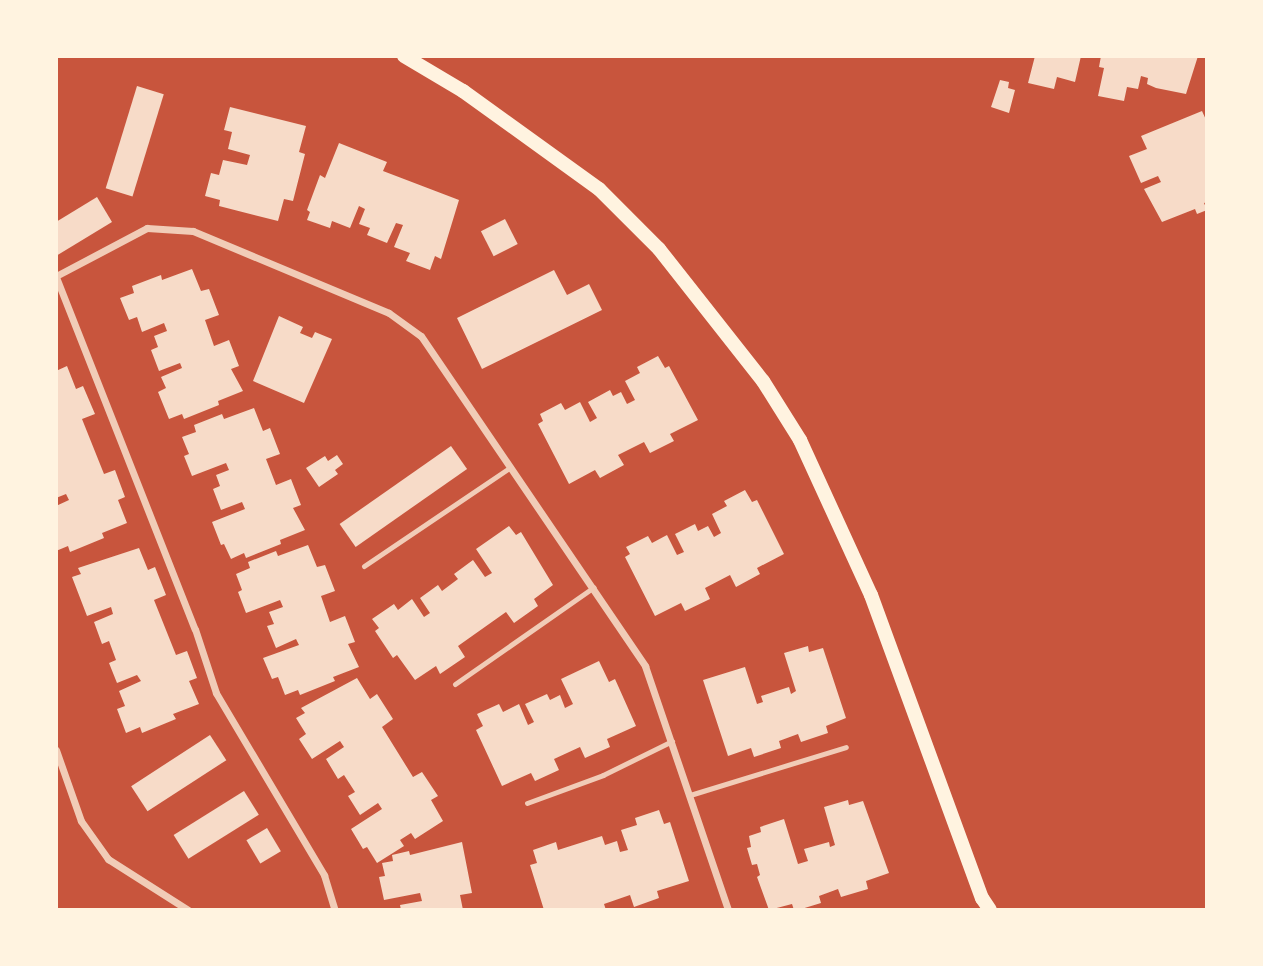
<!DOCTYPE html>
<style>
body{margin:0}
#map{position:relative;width:1263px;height:966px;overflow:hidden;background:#c8553d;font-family:"Fira Sans Condensed",sans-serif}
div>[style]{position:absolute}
.building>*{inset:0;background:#f7dbc8;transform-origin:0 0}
.service>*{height:5px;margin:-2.5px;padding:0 2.5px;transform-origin:2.5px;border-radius:2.5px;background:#f1ccb7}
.minor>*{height:7px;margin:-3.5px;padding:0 3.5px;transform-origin:3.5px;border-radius:3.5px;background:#f1ccb7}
.secondary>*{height:14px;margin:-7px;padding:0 7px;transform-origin:7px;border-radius:7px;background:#fff3e0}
span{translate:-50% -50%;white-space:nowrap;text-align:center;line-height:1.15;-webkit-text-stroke:6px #fff3e0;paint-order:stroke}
.frame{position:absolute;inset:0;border:58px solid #fff3e0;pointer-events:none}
</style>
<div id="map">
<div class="building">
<i style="clip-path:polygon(1035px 56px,1081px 56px,1075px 82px,1057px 77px,1054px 89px,1028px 83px)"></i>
<i style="clip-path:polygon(1101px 56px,1198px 56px,1186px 94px,1156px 88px,1147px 84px,1148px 78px,1141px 76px,1138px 89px,1127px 87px,1124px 101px,1098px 96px,1104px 68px,1099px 67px)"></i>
<i style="clip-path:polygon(1000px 80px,1009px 82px,1008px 88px,1015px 90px,1009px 113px,991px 107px)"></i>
<i style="left:137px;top:86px;width:28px;height:107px;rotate:17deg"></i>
<i style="clip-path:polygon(230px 107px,306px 126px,299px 152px,305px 154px,293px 201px,284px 199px,278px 221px,219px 206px,220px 200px,205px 196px,211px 173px,219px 175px,223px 160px,247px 165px,250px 155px,228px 149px,232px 132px,224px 130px)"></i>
<i style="clip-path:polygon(1202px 111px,1207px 122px,1207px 202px,1204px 203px,1207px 210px,1197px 214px,1195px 209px,1162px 222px,1144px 189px,1161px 182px,1158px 176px,1141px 183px,1129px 156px,1147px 149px,1141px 136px)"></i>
<i style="clip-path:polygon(339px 143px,387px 162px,383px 171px,459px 200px,441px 259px,435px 256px,430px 270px,406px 261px,410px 253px,394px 247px,403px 225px,396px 223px,387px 243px,367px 235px,370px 228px,359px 224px,365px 209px,359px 206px,350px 228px,332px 221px,330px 228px,307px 220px,310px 212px,307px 210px,320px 175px,325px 178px)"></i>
<i style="clip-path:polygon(97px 197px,112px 222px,56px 256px,56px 222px)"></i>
<i style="left:505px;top:219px;width:28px;height:27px;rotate:63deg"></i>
<i style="clip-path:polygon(192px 269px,201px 291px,209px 289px,219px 315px,205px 320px,214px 346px,229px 340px,239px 366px,231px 369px,243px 391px,218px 401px,219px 405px,184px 419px,182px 414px,169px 419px,158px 392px,166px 388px,161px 377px,182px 368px,180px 363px,159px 371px,151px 350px,158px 347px,154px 336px,167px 331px,164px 323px,142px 332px,137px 317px,129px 320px,120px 298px,134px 293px,132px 286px,161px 275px,162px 280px)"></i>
<i style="clip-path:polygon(554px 270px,567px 295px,589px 284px,602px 310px,482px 369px,457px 318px)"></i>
<i style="clip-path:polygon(279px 316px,303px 327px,300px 333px,312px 338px,315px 332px,332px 339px,304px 403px,253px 381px)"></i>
<i style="clip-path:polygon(658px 356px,665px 368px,669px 366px,698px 420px,670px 434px,674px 441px,650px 453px,644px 442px,618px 455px,624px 465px,600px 478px,595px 470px,569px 484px,538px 424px,543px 421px,540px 414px,561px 403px,565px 410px,580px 402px,590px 422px,597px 418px,588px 402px,610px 390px,613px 396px,621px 392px,627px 404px,635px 400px,625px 381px,640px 373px,637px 367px)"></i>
<i style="clip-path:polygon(67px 366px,76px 389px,83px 386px,95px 414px,82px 419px,104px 474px,115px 470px,125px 497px,118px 500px,127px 523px,102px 533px,104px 538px,70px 552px,68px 546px,56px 551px,56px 506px,69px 500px,66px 494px,56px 498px,56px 371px)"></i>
<i style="clip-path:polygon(254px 408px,263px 431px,270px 428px,280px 454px,266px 459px,276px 485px,291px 479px,301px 505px,293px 508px,305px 530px,280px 540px,281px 544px,246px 558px,244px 553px,231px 559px,224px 544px,221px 545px,212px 522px,245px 509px,242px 502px,221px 510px,213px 489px,220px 486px,216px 475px,229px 470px,226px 463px,192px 476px,184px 456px,189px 454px,182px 437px,196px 432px,194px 425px,222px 414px,224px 419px)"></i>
<i style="left:451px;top:446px;width:28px;height:136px;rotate:55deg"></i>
<i style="clip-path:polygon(337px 455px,343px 464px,335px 470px,338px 474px,319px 487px,306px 468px,325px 456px,328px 461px)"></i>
<i style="clip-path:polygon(745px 490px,752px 502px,757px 500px,784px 554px,757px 568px,760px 574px,736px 587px,730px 575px,705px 588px,710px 599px,685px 611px,681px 603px,655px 616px,625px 557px,630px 554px,626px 547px,648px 536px,652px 543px,667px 535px,677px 555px,684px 552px,675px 534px,695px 524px,698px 531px,708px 526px,714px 537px,721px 533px,712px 514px,727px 506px,724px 501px)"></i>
<i style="clip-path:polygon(509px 526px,516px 535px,521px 532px,553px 585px,534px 599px,538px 606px,514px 623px,506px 612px,458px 646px,465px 657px,440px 674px,436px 666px,415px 680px,397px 655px,393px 658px,375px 631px,379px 628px,372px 619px,394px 604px,398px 610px,412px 599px,424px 617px,430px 613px,420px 598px,438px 585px,442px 591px,458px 579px,454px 574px,473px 560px,485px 577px,492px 573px,476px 549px)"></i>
<i style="clip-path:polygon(308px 545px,317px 567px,325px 565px,335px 591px,321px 596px,330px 622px,345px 616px,355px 642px,348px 644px,359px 667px,333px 677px,335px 681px,300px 695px,298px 690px,285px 695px,278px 677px,272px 679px,263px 658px,299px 645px,296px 639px,276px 648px,267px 626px,274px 624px,269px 612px,283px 607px,280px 600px,246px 613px,238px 592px,242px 590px,236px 574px,250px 568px,248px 562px,276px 551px,278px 556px)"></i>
<i style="clip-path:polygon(139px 548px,148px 570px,155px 567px,166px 595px,154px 600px,176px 655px,187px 651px,197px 678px,189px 681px,199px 704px,173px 714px,176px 719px,142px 733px,140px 727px,126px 733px,117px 709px,125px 706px,119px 691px,141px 681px,137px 675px,117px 683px,109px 663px,116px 660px,109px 641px,102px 644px,94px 622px,113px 614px,111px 607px,87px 616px,72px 577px,81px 574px,78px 568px)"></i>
<i style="clip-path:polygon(808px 646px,809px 652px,823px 648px,846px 718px,826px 726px,828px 733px,801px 742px,798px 734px,779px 741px,781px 748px,754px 757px,751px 748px,728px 756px,703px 680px,745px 667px,757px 704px,763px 702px,761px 696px,789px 687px,791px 694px,796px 691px,784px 653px)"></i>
<i style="clip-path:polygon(599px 661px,609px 682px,615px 679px,636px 726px,607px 739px,610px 747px,585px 758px,580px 747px,554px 759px,559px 770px,535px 781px,531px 773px,502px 786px,476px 730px,483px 726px,477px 714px,499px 704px,503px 712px,519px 704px,528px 725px,534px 722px,525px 704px,547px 694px,550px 700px,560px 695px,565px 708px,573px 704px,561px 679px)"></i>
<i style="clip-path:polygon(357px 678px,370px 699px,377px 694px,393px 719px,382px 727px,413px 777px,422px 772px,438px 796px,431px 800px,443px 821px,415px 839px,411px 833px,400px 840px,404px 846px,377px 863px,367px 847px,363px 849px,351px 829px,382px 809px,378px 803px,360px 815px,348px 796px,355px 792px,344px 775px,338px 779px,326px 759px,344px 747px,340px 741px,312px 759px,299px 739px,306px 734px,296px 718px,305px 713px,301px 708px)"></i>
<i style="left:210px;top:735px;width:30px;height:94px;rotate:57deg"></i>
<i style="left:244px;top:791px;width:28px;height:83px;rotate:58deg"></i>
<i style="clip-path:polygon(848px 800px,849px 805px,863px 801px,889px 873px,866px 881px,868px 889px,841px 897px,838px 889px,819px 896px,821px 903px,798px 910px,794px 910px,792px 904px,769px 910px,757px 877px,760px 875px,757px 864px,752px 865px,747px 848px,751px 847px,749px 836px,761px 832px,760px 827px,784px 819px,798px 864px,808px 861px,804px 849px,829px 842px,830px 847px,835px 845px,824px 807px)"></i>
<i style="clip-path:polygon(659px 810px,664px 824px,670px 822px,689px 881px,657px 891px,659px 898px,634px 907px,630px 895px,604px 904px,606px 910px,544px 910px,530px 865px,537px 863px,533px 850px,556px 842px,558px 850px,602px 836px,605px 845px,617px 841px,620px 852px,628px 850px,621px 830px,637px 825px,635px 818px)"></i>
<i style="left:267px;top:828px;width:27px;height:24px;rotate:59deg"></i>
<i style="clip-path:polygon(462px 842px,472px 893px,460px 895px,463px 910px,401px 910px,400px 905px,422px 901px,420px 893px,384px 900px,379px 877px,385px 876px,382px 863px,393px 861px,392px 855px,409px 851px,410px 855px)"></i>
</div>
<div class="service">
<i style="left:364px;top:566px;width:177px;rotate:-34deg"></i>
<i style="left:455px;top:684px;width:169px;rotate:-34.9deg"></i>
<i style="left:690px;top:795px;width:163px;rotate:-17.1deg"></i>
<i style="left:527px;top:803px;width:81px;rotate:-20.2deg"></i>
<i style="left:603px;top:775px;width:77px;rotate:-26.2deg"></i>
</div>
<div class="minor">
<i style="left:56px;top:276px;width:103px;rotate:-27.8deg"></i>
<i style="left:147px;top:228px;width:46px;rotate:3.7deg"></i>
<i style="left:193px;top:231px;width:212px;rotate:22.7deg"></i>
<i style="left:389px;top:313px;width:39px;rotate:36deg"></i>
<i style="left:421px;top:336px;width:399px;rotate:55.8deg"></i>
<i style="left:645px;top:666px;width:258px;rotate:71.2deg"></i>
<i style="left:56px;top:277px;width:378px;rotate:68.5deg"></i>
<i style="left:195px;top:629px;width:67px;rotate:71.8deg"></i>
<i style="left:216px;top:693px;width:212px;rotate:59.3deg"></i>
<i style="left:324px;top:875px;width:37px;rotate:73deg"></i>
<i style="left:56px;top:750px;width:75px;rotate:70.6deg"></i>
<i style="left:81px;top:821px;width:47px;rotate:54.6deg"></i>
<i style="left:108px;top:859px;width:95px;rotate:32.5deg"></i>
</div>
<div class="secondary">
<i style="left:404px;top:56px;width:69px;rotate:30.7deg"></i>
<i style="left:463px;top:91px;width:168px;rotate:35.8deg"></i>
<i style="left:599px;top:189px;width:85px;rotate:45deg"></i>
<i style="left:659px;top:249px;width:168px;rotate:51.8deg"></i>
<i style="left:763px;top:381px;width:70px;rotate:57.9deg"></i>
<i style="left:800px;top:440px;width:170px;rotate:65.4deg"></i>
<i style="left:871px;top:595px;width:323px;rotate:69.9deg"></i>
<i style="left:982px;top:898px;width:14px;rotate:56deg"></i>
</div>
<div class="frame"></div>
</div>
